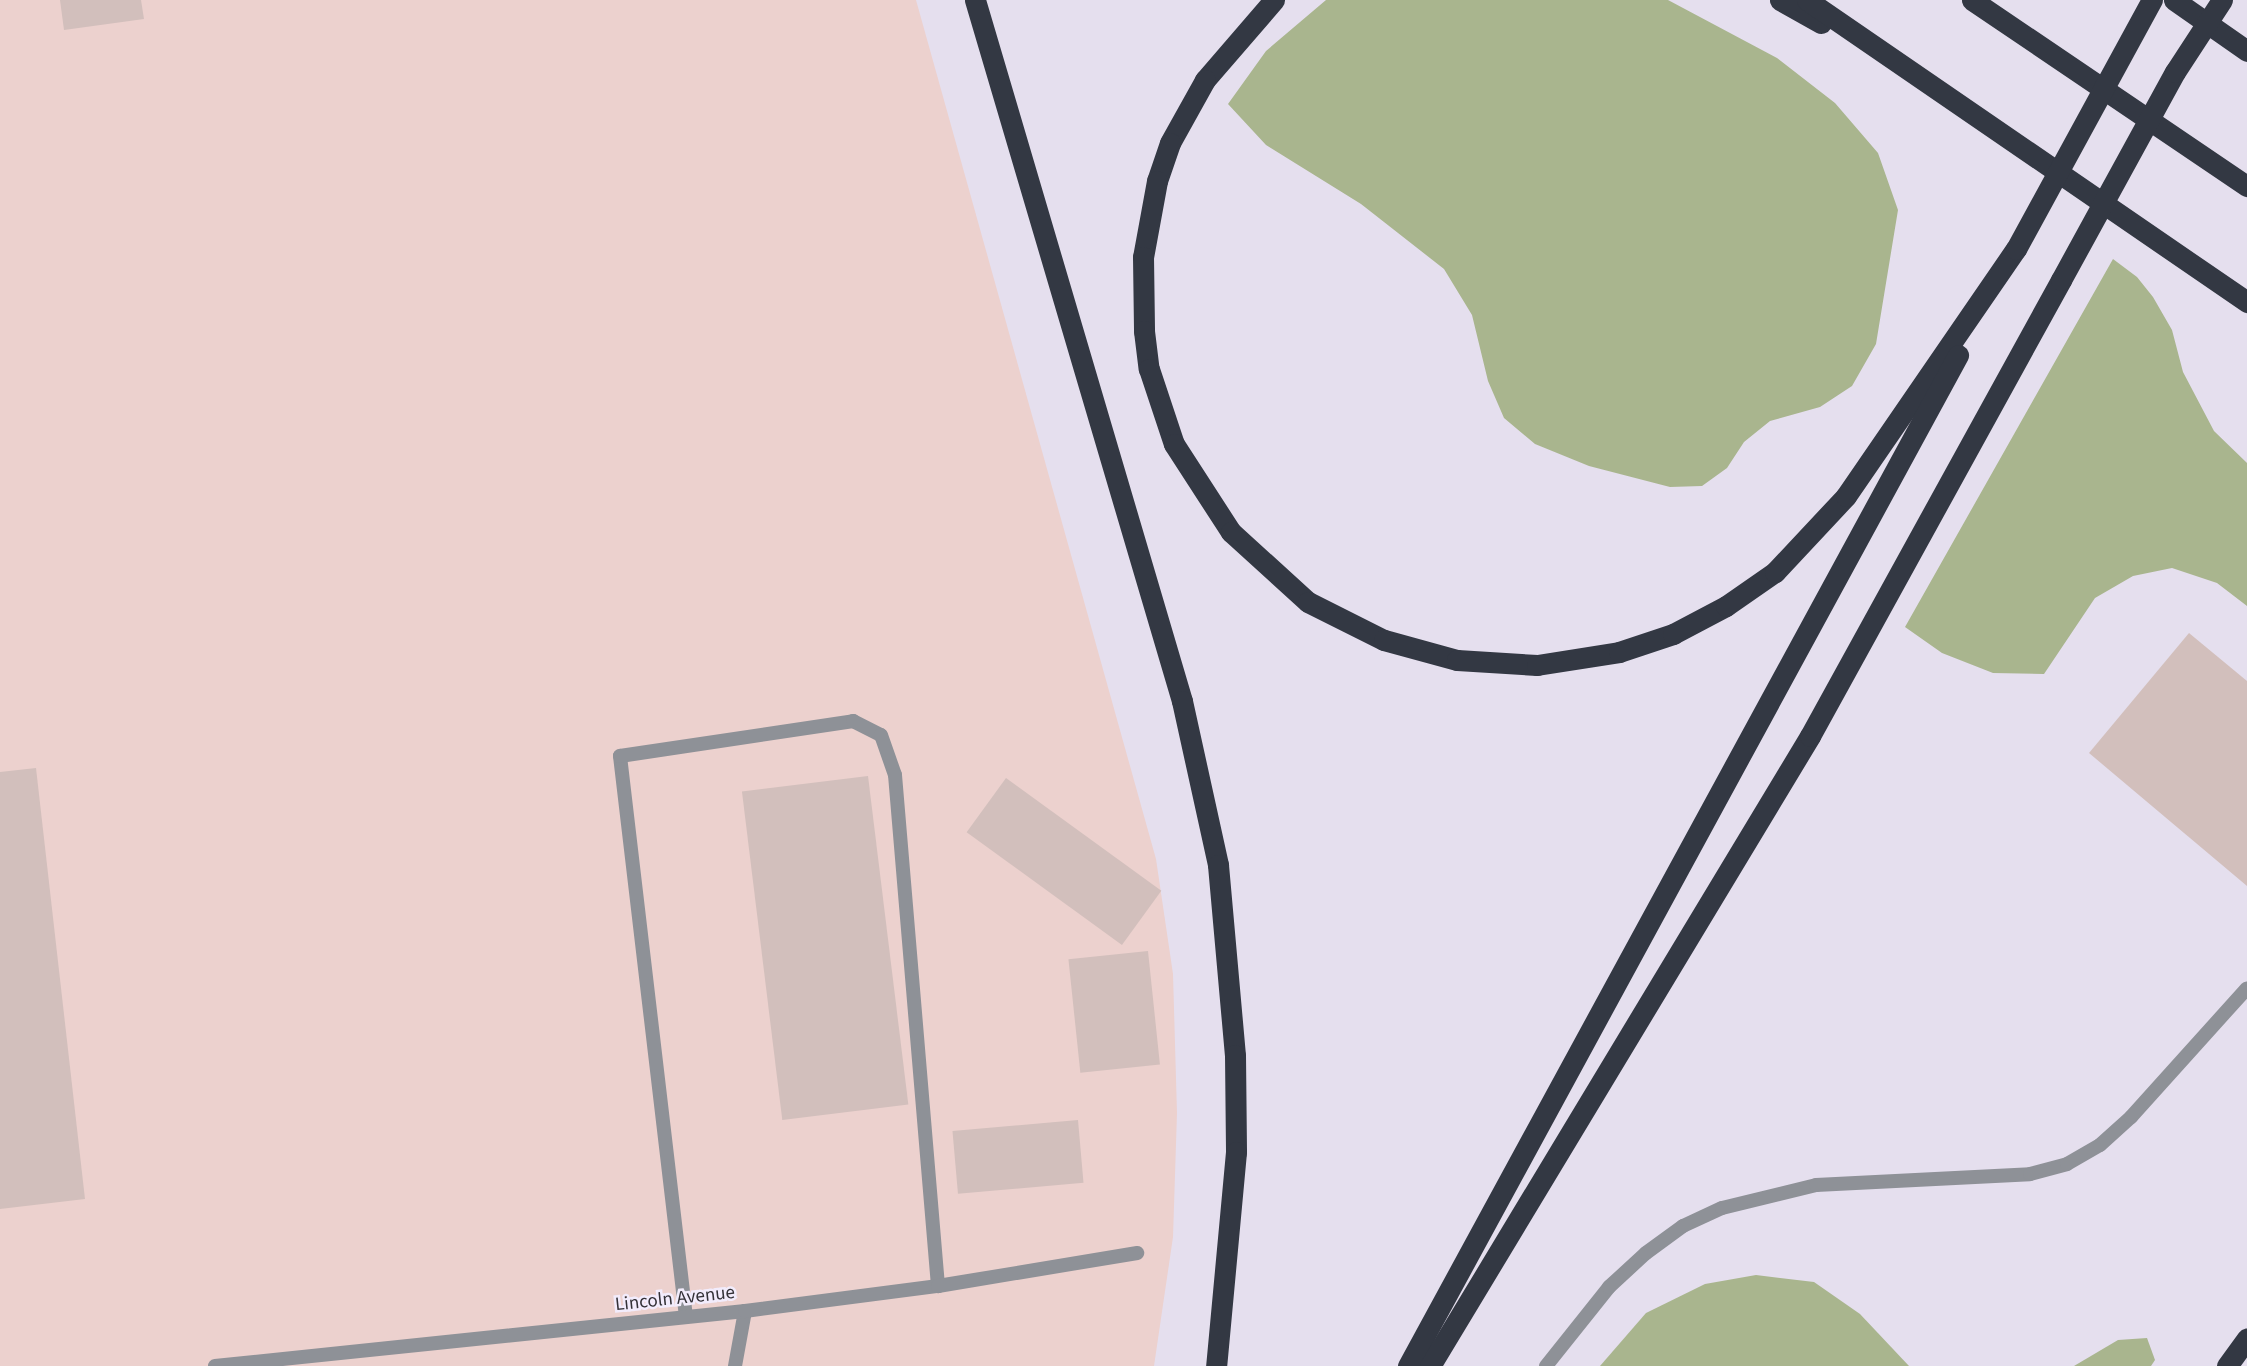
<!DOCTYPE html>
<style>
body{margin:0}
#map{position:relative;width:2247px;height:1366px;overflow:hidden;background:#e5dfee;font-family:"Source Sans 3",sans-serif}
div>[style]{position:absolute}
.industrial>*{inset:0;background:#ecd1ce}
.forest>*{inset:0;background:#a9b58e}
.building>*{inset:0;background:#d2bfbc;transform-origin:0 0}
.lane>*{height:14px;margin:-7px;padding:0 7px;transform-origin:7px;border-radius:7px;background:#8e9197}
.street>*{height:14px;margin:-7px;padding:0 7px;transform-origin:7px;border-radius:7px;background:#8e9197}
.highway>*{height:21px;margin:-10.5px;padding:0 10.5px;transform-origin:10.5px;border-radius:10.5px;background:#333843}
.highway-bridge>*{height:21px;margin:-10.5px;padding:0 10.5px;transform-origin:10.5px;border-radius:10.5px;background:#333843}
span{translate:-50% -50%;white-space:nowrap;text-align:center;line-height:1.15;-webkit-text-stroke:5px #f2ecfc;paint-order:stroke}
.street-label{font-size:19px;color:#333137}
</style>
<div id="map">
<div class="industrial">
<i style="clip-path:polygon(0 0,916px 0,1156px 859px,1173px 974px,1177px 1113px,1173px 1237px,1154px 1366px,0 1366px)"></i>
</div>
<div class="forest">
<i style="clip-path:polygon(1326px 0,1668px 0,1777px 58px,1835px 103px,1878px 153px,1898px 210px,1876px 344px,1852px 386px,1820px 407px,1770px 421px,1744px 442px,1727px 468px,1702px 486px,1670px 487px,1589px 466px,1535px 444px,1504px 418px,1488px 381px,1472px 315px,1444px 269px,1361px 204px,1266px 145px,1228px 104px,1266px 51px)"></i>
<i style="clip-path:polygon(2113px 259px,2137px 277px,2153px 297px,2172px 330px,2183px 372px,2214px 431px,2247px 463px,2247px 606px,2217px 583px,2172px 568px,2133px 576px,2095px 598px,2044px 674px,1993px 673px,1942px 653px,1905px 627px)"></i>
<i style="clip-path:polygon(1756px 1275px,1814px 1282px,1860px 1314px,1909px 1366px,1600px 1366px,1646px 1313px,1705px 1284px)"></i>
<i style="clip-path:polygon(2147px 1338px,2155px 1360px,2151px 1366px,2074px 1366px,2118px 1340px)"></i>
</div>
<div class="building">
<i style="clip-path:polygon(60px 0,141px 0,144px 19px,64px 30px)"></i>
<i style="clip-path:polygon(2189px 633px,2247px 681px,2247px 886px,2089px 753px)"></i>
<i style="clip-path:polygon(36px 768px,85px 1199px,0 1209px,0 772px)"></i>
<i style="left:868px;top:776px;width:331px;height:127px;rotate:83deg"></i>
<i style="left:1006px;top:778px;width:192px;height:67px;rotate:36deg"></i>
<i style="left:1148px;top:951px;width:114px;height:80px;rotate:84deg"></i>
<i style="left:1078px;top:1120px;width:63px;height:126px;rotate:85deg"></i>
</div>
<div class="lane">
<i style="left:686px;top:1317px;width:565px;rotate:-96.71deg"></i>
<i style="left:620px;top:756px;width:236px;rotate:-8.5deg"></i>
<i style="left:853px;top:721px;width:31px;rotate:27deg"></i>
<i style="left:881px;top:735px;width:42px;rotate:70.7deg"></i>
<i style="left:895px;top:775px;width:513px;rotate:85.19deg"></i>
<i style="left:735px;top:1366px;width:56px;rotate:-79.7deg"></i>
<i style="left:1546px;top:1366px;width:101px;rotate:-51.4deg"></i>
<i style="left:1609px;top:1287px;width:50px;rotate:-42.6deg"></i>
<i style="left:1646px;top:1253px;width:46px;rotate:-36.1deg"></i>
<i style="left:1683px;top:1226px;width:43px;rotate:-24.8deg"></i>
<i style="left:1722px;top:1208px;width:97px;rotate:-13.7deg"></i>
<i style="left:1816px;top:1185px;width:214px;rotate:-2.9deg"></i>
<i style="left:2030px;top:1174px;width:38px;rotate:-15deg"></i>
<i style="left:2067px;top:1164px;width:38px;rotate:-30deg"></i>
<i style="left:2100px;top:1145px;width:42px;rotate:-42.1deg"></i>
<i style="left:2131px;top:1117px;width:173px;rotate:-48deg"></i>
</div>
<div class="street">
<i style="left:215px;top:1366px;width:533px;rotate:-5.92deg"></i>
<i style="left:745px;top:1311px;width:195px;rotate:-7.4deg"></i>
<i style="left:938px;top:1286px;width:202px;rotate:-9.4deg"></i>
</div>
<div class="highway">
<i style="left:975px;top:0;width:731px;rotate:73.55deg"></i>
<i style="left:1182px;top:701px;width:168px;rotate:77.6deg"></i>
<i style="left:1218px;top:865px;width:191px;rotate:84.9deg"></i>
<i style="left:1235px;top:1055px;width:97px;rotate:89.4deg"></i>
<i style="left:1236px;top:1152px;width:215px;rotate:95.3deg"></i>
<i style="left:1274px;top:0;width:106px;rotate:130.8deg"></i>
<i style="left:1205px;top:80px;width:72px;rotate:119.1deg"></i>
<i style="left:1170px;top:143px;width:40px;rotate:108.9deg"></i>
<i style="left:1157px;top:181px;width:77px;rotate:100.4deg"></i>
<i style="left:1143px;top:257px;width:74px;rotate:89.2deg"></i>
<i style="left:1144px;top:331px;width:38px;rotate:83deg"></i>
<i style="left:1149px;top:369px;width:79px;rotate:71.6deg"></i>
<i style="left:1174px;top:444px;width:105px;rotate:57.1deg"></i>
<i style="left:1231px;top:532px;width:104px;rotate:42.3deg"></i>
<i style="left:1308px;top:602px;width:85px;rotate:26.6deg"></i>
<i style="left:1384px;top:640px;width:76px;rotate:15.3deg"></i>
<i style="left:1457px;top:660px;width:80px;rotate:3.6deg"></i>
<i style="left:1537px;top:665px;width:83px;rotate:-9deg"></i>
<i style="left:1619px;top:652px;width:57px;rotate:-18.4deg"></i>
<i style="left:1673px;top:634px;width:60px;rotate:-27.8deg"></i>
<i style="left:1726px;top:606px;width:60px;rotate:-34.8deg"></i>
<i style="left:1775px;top:572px;width:104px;rotate:-46.9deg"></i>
<i style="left:1846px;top:496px;width:300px;rotate:-55.5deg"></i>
<i style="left:1780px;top:0;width:47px;rotate:29.3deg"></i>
<i style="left:1807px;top:0;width:534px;rotate:34.46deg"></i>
<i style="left:1972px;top:0;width:332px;rotate:34.1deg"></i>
<i style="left:2174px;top:0;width:89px;rotate:34.9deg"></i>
<i style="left:1408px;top:1366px;width:1151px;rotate:-61.45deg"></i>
<i style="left:1430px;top:1366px;width:736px;rotate:-58.9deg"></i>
<i style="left:1810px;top:736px;width:521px;rotate:-61.17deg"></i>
<i style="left:2227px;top:1366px;width:34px;rotate:-54deg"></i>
</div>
<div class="highway-bridge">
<i style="left:2016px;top:249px;width:284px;rotate:-61.4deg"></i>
<i style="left:2061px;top:280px;width:237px;rotate:-61.3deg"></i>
<i style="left:2175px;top:72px;width:86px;rotate:-56.9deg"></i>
</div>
<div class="street-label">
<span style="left:675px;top:1299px;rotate:-6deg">Lincoln Avenue</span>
</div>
</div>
